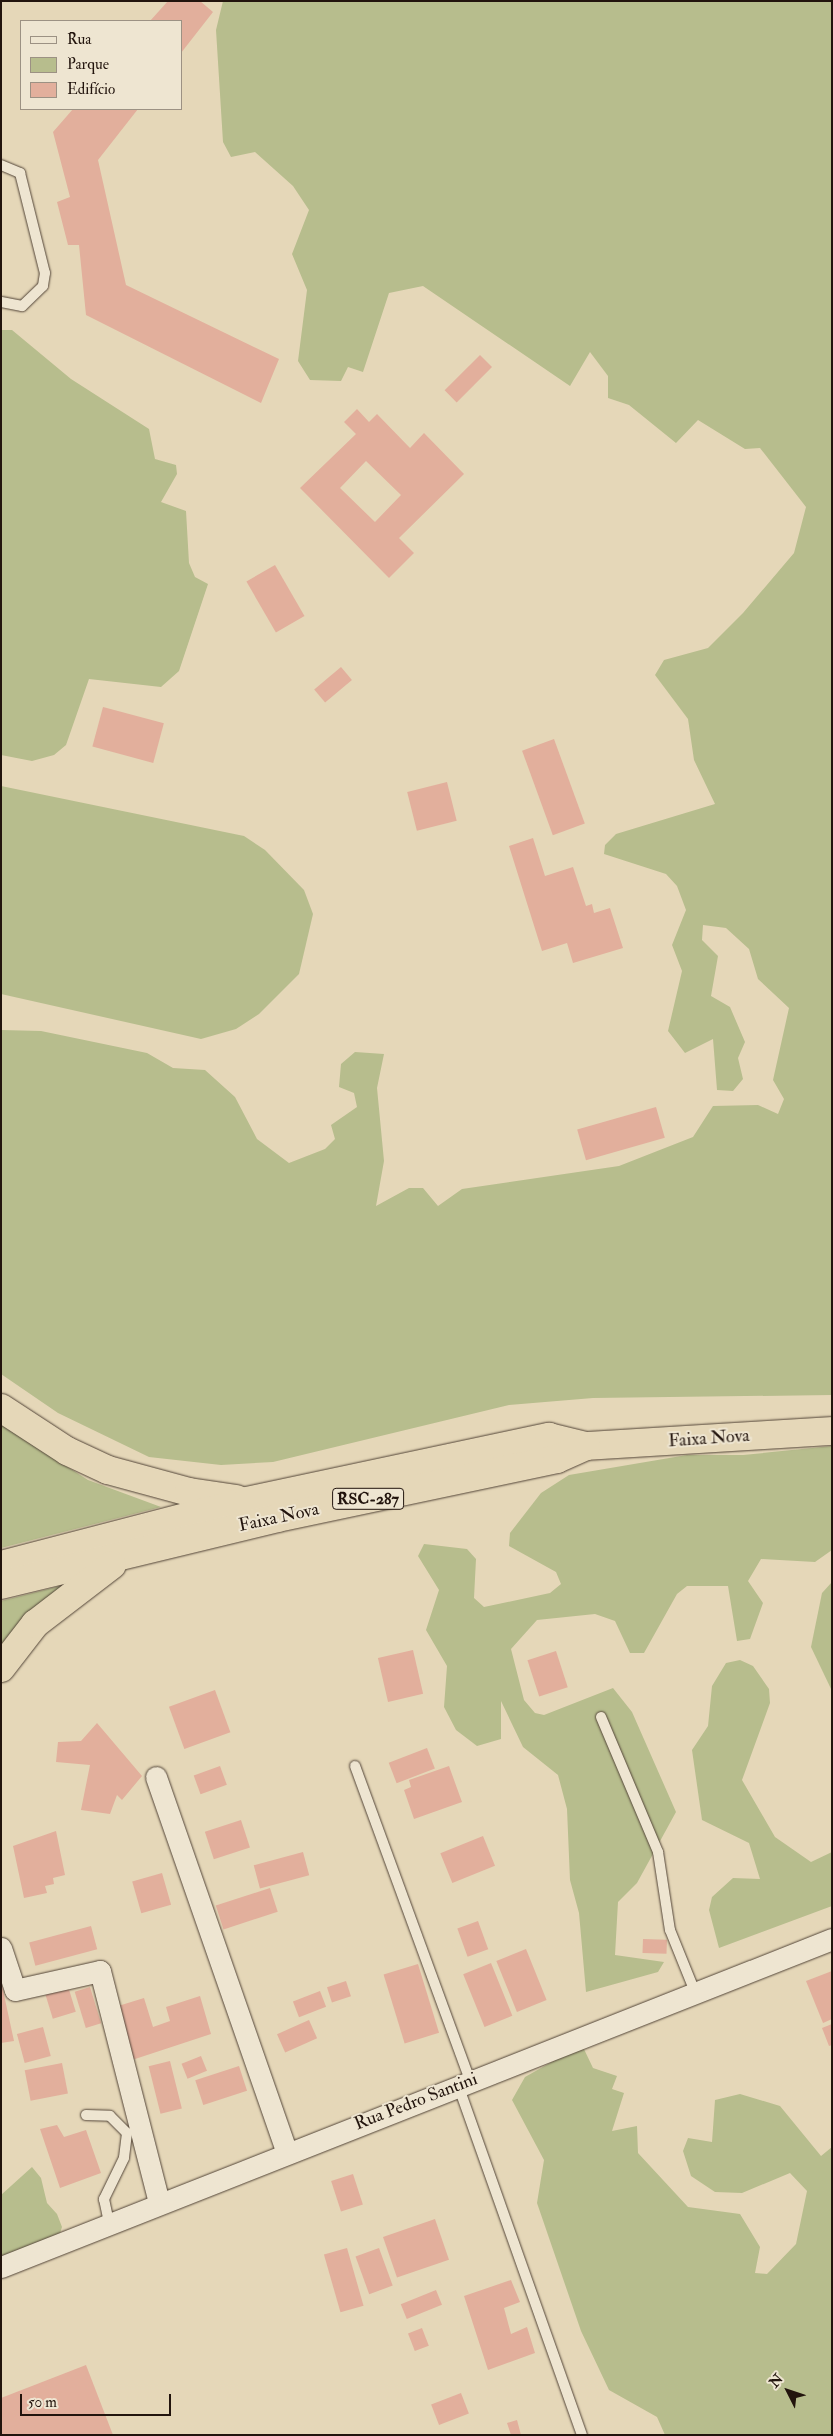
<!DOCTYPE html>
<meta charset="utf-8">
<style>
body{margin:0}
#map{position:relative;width:833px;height:2436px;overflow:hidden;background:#e5d7b8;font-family:"IM FELL Double Pica",serif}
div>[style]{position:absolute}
.green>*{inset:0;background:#b7bd8d}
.building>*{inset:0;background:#e2af9c;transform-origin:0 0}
.roads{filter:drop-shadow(0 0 1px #534538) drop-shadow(0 0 1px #534538)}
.service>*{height:10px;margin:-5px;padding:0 5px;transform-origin:5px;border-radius:5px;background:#eee5d1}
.minor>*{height:21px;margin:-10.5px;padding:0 10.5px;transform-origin:10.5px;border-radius:10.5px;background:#eee5d1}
.trunk>*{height:28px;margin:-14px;padding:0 14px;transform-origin:14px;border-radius:14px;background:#e5d7b8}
span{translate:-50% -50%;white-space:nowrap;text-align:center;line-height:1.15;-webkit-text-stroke:4px #eee5d1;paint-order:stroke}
.shield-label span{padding:1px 4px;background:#eee5d1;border:1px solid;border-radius:4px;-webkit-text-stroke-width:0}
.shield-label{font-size:16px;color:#22140d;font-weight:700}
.street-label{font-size:18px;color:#22140d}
.frame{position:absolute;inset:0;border:2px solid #22140d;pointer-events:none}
.legend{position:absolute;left:20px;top:20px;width:162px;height:90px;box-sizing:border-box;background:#eee5d1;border:1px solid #9c9183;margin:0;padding:6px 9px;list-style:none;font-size:15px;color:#22140d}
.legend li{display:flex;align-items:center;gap:10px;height:25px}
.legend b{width:25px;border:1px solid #9c9183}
.north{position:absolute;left:763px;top:2366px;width:50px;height:50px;-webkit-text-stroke:4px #eee5d1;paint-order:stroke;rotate:311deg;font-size:14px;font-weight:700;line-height:20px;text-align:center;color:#22140d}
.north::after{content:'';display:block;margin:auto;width:18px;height:22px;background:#22140d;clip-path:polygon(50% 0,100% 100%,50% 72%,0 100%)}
.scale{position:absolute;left:20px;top:2394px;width:151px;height:22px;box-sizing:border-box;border:2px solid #22140d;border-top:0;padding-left:6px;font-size:15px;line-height:18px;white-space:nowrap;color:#22140d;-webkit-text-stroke:4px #eee5d1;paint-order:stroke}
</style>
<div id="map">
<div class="green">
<i style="clip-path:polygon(223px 1px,832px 1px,832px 1395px,593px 1398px,509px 1405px,273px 1462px,221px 1465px,149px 1457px,58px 1413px,1px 1374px,1px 1030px,41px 1031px,147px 1053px,173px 1068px,205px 1070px,235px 1097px,257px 1139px,289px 1163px,325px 1149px,335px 1139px,331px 1125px,357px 1107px,354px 1093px,339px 1087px,341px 1064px,355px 1052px,384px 1054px,377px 1088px,384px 1161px,376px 1206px,409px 1188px,423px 1188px,438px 1206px,462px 1189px,619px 1166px,693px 1137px,713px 1106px,758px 1105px,778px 1114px,784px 1099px,773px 1080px,789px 1008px,758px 979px,749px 949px,726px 928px,703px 925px,702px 940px,718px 956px,711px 996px,730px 1007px,745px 1042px,738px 1058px,743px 1079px,733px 1091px,717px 1090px,713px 1039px,685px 1053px,668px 1031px,682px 971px,672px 945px,686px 910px,677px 886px,666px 874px,604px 854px,605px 845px,616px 834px,715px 804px,694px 760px,688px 719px,655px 675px,664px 660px,708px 648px,743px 613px,794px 553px,806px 507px,760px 448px,745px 449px,698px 420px,676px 443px,629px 405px,608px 398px,608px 376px,590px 352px,570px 386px,423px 286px,389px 293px,363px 372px,348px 367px,341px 381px,310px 380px,298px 361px,307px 290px,292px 254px,309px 210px,293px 186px,255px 152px,231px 157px,223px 142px,216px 30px)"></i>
<i style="clip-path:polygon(1px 330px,12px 330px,71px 379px,149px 429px,155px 459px,176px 465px,177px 474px,161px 502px,186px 511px,189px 563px,195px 577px,208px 584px,179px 671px,161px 687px,89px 679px,66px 745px,54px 755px,32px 761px,1px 755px)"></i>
<i style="clip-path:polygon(1px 786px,244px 836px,265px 850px,304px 890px,313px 914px,299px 974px,259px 1014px,236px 1029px,201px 1039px,1px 994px)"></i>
<i style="clip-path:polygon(1px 1424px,88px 1480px,161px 1507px,1px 1548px)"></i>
<i style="clip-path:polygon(832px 1446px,832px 1550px,815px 1562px,761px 1559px,748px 1581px,763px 1603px,750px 1639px,737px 1641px,728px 1586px,687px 1586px,677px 1594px,644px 1653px,630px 1653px,615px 1621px,595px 1614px,537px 1620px,511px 1649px,524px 1700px,535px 1713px,544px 1715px,613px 1688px,632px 1712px,676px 1812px,637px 1883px,618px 1902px,615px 1955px,664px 1962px,658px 1972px,586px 1992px,579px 1913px,570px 1880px,567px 1809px,558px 1775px,523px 1747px,501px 1701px,501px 1739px,477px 1746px,456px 1730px,444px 1707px,447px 1666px,426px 1630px,439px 1590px,418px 1556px,424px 1544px,467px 1549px,476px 1559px,474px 1598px,484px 1607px,550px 1593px,561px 1584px,556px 1572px,509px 1546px,510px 1533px,541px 1493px,569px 1475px,687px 1455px,743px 1455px)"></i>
<i style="clip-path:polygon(832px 1582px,832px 1691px,811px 1647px,822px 1593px)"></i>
<i style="clip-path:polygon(64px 1585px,1px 1653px,1px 1601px)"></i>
<i style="clip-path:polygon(740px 1660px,753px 1666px,769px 1689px,770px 1703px,742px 1780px,775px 1837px,811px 1862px,832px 1852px,832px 1906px,719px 1948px,709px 1910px,712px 1897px,733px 1878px,760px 1879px,749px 1843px,702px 1820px,692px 1750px,708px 1726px,712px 1686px,726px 1663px)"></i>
<i style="clip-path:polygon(582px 2045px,593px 2068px,617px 2076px,612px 2089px,624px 2093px,612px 2131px,637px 2126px,638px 2153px,688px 2207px,740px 2214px,760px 2247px,755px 2273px,767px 2274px,796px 2244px,807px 2191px,790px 2173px,742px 2193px,715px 2192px,691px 2176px,683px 2151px,688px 2138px,712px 2142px,715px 2100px,740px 2094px,780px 2106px,821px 2156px,832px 2147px,832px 2435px,665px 2435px,657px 2417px,609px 2390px,581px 2331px,537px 2203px,544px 2160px,512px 2100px,525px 2077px)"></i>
<i style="clip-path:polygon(32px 2167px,41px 2178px,47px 2203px,57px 2214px,62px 2227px,58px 2239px,1px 2257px,1px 2195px)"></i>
</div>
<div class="building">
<i style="clip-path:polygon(168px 1px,200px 1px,213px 12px,181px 53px,181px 21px,150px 21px)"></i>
<i style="clip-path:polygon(73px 109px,138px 109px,98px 160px,126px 285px,279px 359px,261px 403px,86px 315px,79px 245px,68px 245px,57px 202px,70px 197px,53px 132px)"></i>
<i style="left:480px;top:355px;width:17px;height:50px;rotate:45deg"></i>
<i style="clip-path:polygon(evenodd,357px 409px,369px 422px,377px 414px,410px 448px,424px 433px,464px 474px,399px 538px,414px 553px,389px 578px,300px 488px,356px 434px,344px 422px,357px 409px,366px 461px,401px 495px,375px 522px,340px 488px,366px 461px)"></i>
<i style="left:275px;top:565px;width:59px;height:33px;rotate:60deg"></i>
<i style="left:341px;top:667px;width:17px;height:35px;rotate:50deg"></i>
<i style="left:103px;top:707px;width:63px;height:41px;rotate:15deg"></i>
<i style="left:554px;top:739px;width:90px;height:34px;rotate:70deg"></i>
<i style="left:447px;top:782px;width:40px;height:41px;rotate:76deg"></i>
<i style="clip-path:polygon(533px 838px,545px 876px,573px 867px,586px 906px,592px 904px,594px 913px,610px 908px,623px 948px,573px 963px,567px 943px,542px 951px,509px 846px)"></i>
<i style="left:656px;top:1107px;width:32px;height:82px;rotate:74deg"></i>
<i style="left:413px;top:1650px;width:45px;height:36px;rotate:77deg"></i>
<i style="left:556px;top:1651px;width:38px;height:30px;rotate:72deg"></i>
<i style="left:215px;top:1690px;width:45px;height:49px;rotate:70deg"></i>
<i style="clip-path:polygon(97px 1723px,142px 1776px,122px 1800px,117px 1795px,110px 1814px,81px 1810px,90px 1765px,56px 1762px,58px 1742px,81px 1741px)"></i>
<i style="left:427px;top:1748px;width:22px;height:41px;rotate:69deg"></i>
<i style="left:220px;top:1766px;width:20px;height:28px;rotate:70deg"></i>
<i style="clip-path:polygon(449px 1766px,462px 1802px,414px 1819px,404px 1790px,411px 1787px,409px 1780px)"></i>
<i style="left:241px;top:1820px;width:29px;height:38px;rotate:72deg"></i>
<i style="clip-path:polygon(56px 1831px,65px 1875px,53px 1878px,54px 1884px,45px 1886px,47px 1893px,24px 1898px,13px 1846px)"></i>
<i style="left:483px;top:1836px;width:32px;height:46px;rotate:68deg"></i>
<i style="left:303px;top:1852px;width:24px;height:51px;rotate:75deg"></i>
<i style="left:162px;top:1873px;width:33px;height:31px;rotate:74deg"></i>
<i style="left:270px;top:1888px;width:25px;height:57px;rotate:72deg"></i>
<i style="left:478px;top:1921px;width:30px;height:22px;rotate:70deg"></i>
<i style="left:91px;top:1926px;width:24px;height:64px;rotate:75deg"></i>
<i style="left:643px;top:1939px;width:24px;height:14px;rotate:2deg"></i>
<i style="left:526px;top:1949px;width:55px;height:32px;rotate:68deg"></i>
<i style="left:491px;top:1963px;width:57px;height:30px;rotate:68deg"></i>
<i style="left:418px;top:1964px;width:72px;height:36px;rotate:73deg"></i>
<i style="clip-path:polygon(832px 1971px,832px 2019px,823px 2023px,806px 1981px)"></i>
<i style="clip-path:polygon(1px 1981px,14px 2041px,1px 2043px)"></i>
<i style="left:346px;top:1981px;width:16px;height:20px;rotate:72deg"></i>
<i style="left:67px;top:1983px;width:30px;height:24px;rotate:73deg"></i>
<i style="left:90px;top:1987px;width:38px;height:16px;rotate:73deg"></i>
<i style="left:320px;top:1991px;width:17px;height:29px;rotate:69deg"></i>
<i style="clip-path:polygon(200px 1996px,211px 2034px,132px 2060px,115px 2007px,144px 1998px,153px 2027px,170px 2021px,166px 2007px)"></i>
<i style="left:309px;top:2020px;width:20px;height:35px;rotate:66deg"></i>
<i style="clip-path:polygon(832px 2024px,832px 2045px,829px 2046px,822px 2028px)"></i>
<i style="left:43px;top:2027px;width:30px;height:27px;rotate:75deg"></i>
<i style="left:201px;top:2056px;width:16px;height:21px;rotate:68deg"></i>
<i style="left:170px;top:2061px;width:49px;height:22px;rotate:76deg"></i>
<i style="left:62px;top:2063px;width:31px;height:38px;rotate:79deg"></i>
<i style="left:239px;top:2066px;width:26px;height:46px;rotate:72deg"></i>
<i style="clip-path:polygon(57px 2125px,64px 2137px,86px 2130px,101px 2173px,60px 2188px,40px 2129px)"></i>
<i style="left:353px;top:2174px;width:32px;height:23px;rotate:72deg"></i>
<i style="left:435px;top:2219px;width:43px;height:55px;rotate:71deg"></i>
<i style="left:347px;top:2248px;width:60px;height:24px;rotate:74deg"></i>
<i style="left:379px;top:2248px;width:40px;height:25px;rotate:70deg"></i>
<i style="clip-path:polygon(511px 2280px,520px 2302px,504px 2308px,511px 2334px,527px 2327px,535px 2353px,488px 2370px,464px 2296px)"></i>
<i style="left:436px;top:2290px;width:16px;height:38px;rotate:68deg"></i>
<i style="left:422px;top:2328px;width:19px;height:15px;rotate:69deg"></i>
<i style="clip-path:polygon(86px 2365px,113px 2435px,1px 2435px,1px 2398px)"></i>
<i style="left:461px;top:2393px;width:22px;height:32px;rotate:69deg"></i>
<i style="clip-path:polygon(517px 2420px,521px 2435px,511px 2435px,507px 2423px)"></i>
</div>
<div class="roads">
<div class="service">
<i style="left:1px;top:165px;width:21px;rotate:23deg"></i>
<i style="left:20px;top:173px;width:103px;rotate:76deg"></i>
<i style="left:45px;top:273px;width:13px;rotate:99deg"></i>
<i style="left:43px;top:286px;width:29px;rotate:136deg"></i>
<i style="left:22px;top:306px;width:21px;rotate:-169deg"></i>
<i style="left:601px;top:1717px;width:147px;rotate:67.1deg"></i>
<i style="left:658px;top:1852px;width:79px;rotate:81.3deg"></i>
<i style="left:670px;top:1930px;width:67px;rotate:68deg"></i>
<i style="left:355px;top:1766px;width:334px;rotate:69.9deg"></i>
<i style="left:458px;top:2085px;width:371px;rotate:70.5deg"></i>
<i style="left:86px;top:2115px;width:24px;rotate:2deg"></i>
<i style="left:110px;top:2116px;width:24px;rotate:45deg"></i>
<i style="left:127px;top:2133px;width:25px;rotate:97deg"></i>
<i style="left:124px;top:2158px;width:46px;rotate:116deg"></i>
<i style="left:104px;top:2199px;width:24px;rotate:78deg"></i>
</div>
<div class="minor">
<i style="left:156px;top:1777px;width:398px;rotate:70.8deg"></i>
<i style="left:1px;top:1948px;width:44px;rotate:71.6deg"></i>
<i style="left:15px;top:1990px;width:87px;rotate:-12.6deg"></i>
<i style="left:100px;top:1971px;width:239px;rotate:75.7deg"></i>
<i style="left:1px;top:2267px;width:893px;rotate:-21.54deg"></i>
</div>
<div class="trunk">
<i style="left:1px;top:1408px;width:79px;rotate:33.1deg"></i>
<i style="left:67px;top:1451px;width:45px;rotate:24.9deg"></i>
<i style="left:108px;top:1470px;width:84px;rotate:15.2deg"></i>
<i style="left:189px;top:1492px;width:48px;rotate:8.5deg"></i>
<i style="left:1px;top:1565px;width:254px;rotate:-14.6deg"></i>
<i style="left:247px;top:1501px;width:309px;rotate:-12deg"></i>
<i style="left:549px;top:1437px;width:38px;rotate:14deg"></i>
<i style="left:586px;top:1446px;width:246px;rotate:-3.5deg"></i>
<i style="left:1px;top:1585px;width:284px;rotate:-13.6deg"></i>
<i style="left:277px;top:1518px;width:286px;rotate:-11.9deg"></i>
<i style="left:557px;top:1459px;width:32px;rotate:-24deg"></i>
<i style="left:1px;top:1668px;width:56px;rotate:-52.3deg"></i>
<i style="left:35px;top:1624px;width:97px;rotate:-37.5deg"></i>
</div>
</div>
<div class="shield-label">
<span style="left:368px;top:1499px">RSC-287</span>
</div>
<div class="street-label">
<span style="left:709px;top:1439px;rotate:-4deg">Faixa Nova</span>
<span style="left:279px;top:1518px;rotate:-12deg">Faixa Nova</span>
<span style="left:416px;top:2102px;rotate:-21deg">Rua Pedro Santini</span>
</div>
<div class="frame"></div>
<ul class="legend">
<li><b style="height:6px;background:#eee5d1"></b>Rua</li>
<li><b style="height:14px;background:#b7bd8d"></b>Parque</li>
<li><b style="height:14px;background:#e2af9c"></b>Edifício</li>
</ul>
<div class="north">N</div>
<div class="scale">50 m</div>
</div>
